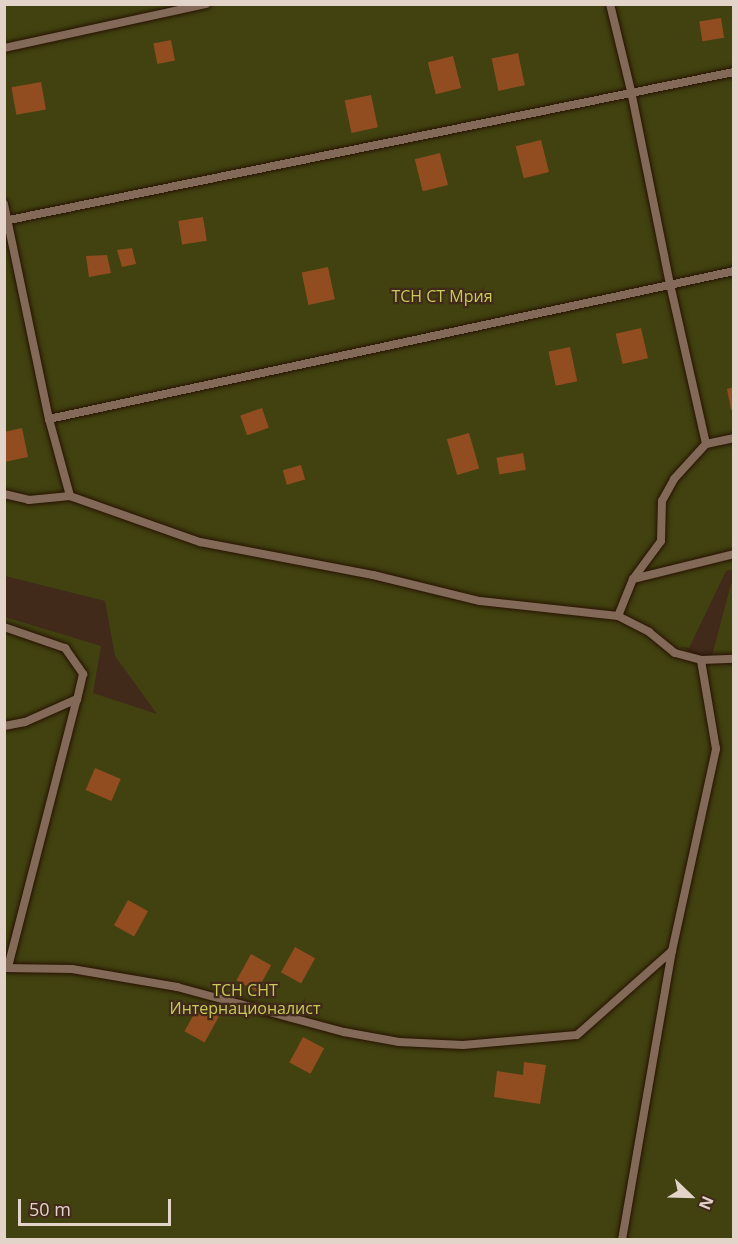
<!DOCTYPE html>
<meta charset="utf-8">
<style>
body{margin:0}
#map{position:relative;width:738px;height:1244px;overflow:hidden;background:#412a1a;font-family:"Open Sans",sans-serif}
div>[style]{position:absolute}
.green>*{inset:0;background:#414210}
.building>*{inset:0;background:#914d1f;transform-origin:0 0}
.roads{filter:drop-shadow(0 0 2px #271203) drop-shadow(0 0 2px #271203)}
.lane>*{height:8px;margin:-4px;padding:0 4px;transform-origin:4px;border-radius:4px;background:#836957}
span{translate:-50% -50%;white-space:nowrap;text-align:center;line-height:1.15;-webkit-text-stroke:4.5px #412a1a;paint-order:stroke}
.park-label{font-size:16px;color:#c7cb59}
.frame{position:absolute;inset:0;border:6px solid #e3d4ca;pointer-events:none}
.north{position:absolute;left:660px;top:1166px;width:60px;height:60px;-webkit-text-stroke:4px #412a1a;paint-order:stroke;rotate:113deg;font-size:16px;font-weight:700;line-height:24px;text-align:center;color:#e3d4ca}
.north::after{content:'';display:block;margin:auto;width:21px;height:27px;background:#e3d4ca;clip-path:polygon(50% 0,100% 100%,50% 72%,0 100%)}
.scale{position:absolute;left:18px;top:1199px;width:153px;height:27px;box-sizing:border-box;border:3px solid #e3d4ca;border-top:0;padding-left:8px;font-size:18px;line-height:21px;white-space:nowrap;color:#e3d4ca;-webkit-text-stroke:4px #412a1a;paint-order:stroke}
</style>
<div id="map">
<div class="green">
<i style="clip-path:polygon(5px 5px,733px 5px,733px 569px,726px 571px,689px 648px,682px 647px,710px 663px,731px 584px,733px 583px,733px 1239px,5px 1239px,5px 617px,101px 646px,93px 693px,157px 714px,115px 656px,105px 601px,5px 576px)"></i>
</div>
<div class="building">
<i style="left:721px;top:18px;width:20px;height:22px;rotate:81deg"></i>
<i style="left:171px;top:40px;width:21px;height:18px;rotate:79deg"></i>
<i style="left:518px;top:53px;width:33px;height:27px;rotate:78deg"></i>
<i style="left:453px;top:56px;width:33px;height:26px;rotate:76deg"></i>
<i style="left:41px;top:82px;width:28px;height:30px;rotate:80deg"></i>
<i style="left:371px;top:95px;width:33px;height:27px;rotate:78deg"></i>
<i style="left:541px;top:140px;width:33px;height:26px;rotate:76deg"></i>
<i style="left:440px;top:153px;width:33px;height:26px;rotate:76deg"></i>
<i style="left:203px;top:217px;width:24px;height:25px;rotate:81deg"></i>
<i style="clip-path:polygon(132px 248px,136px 264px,122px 267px,117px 250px)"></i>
<i style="clip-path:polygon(107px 255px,111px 273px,89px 277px,86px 256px)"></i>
<i style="left:328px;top:267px;width:33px;height:27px;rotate:78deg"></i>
<i style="left:641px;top:328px;width:31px;height:26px;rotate:77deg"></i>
<i style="left:570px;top:347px;width:35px;height:22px;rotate:78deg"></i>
<i style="clip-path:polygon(734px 387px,734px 409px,731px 410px,727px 389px)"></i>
<i style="left:262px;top:408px;width:21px;height:23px;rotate:71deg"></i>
<i style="clip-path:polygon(22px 428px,28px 457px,4px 462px,4px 432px)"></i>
<i style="left:469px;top:433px;width:37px;height:23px;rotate:74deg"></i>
<i style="left:523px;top:453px;width:17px;height:27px;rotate:80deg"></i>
<i style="left:301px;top:465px;width:15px;height:19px;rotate:74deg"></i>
<i style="left:95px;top:768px;width:28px;height:24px;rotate:23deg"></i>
<i style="left:128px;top:900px;width:23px;height:29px;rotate:29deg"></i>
<i style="left:295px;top:947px;width:23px;height:29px;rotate:29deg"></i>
<i style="left:251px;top:954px;width:23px;height:30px;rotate:29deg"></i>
<i style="left:199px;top:1005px;width:23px;height:30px;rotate:29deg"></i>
<i style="left:303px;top:1037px;width:24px;height:29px;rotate:28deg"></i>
<i style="clip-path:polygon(524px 1062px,546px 1065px,540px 1104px,494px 1097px,497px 1071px,523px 1075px)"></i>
</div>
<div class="roads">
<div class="lane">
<i style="left:610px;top:4px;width:89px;rotate:76.4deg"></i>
<i style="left:631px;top:91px;width:197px;rotate:78.6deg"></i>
<i style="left:670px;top:284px;width:164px;rotate:77.3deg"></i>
<i style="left:4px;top:48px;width:207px;rotate:-12.3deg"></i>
<i style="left:4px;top:204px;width:220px;rotate:78.2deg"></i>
<i style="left:49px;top:419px;width:80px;rotate:74.7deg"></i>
<i style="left:4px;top:221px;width:745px;rotate:-11.54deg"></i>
<i style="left:49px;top:419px;width:701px;rotate:-12.19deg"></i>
<i style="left:4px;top:494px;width:26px;rotate:13deg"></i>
<i style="left:29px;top:500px;width:41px;rotate:-5.6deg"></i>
<i style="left:70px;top:496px;width:138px;rotate:19.5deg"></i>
<i style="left:200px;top:542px;width:176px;rotate:10.8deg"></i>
<i style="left:373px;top:575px;width:110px;rotate:13.7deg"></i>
<i style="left:480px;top:601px;width:139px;rotate:6.2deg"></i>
<i style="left:618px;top:616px;width:35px;rotate:27deg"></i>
<i style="left:649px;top:632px;width:33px;rotate:39deg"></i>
<i style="left:675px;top:653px;width:27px;rotate:15deg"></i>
<i style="left:701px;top:660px;width:33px;rotate:-2deg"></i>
<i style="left:633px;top:579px;width:104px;rotate:-13.9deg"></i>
<i style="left:618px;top:616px;width:40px;rotate:-68deg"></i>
<i style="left:633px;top:579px;width:47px;rotate:-53.6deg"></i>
<i style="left:661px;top:541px;width:40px;rotate:-88.6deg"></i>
<i style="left:662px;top:501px;width:25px;rotate:-61deg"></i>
<i style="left:674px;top:479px;width:47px;rotate:-47.6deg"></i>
<i style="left:706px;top:444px;width:29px;rotate:-12deg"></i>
<i style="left:4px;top:627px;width:65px;rotate:19deg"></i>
<i style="left:65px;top:648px;width:32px;rotate:55deg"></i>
<i style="left:83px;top:674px;width:26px;rotate:103deg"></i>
<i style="left:77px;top:699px;width:57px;rotate:156.1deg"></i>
<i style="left:25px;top:722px;width:21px;rotate:169deg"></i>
<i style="left:8px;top:967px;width:277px;rotate:-75.6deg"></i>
<i style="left:4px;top:968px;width:68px;rotate:0.8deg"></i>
<i style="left:72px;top:969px;width:107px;rotate:9.7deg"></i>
<i style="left:177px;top:987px;width:173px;rotate:15.1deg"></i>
<i style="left:344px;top:1032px;width:56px;rotate:10.3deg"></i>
<i style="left:399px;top:1042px;width:64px;rotate:2.7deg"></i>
<i style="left:463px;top:1045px;width:114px;rotate:-5deg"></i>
<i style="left:577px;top:1035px;width:127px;rotate:-41.5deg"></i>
<i style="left:622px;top:1240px;width:293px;rotate:-80.2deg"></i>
<i style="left:672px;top:951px;width:207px;rotate:-77.7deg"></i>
<i style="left:716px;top:749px;width:90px;rotate:-99.6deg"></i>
</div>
</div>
<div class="park-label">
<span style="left:442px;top:296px">ТСН СТ Мрия</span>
<span style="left:245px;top:999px">ТСН СНТ<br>Интернационалист</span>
</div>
<div class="frame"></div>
<div class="north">N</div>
<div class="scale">50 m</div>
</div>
